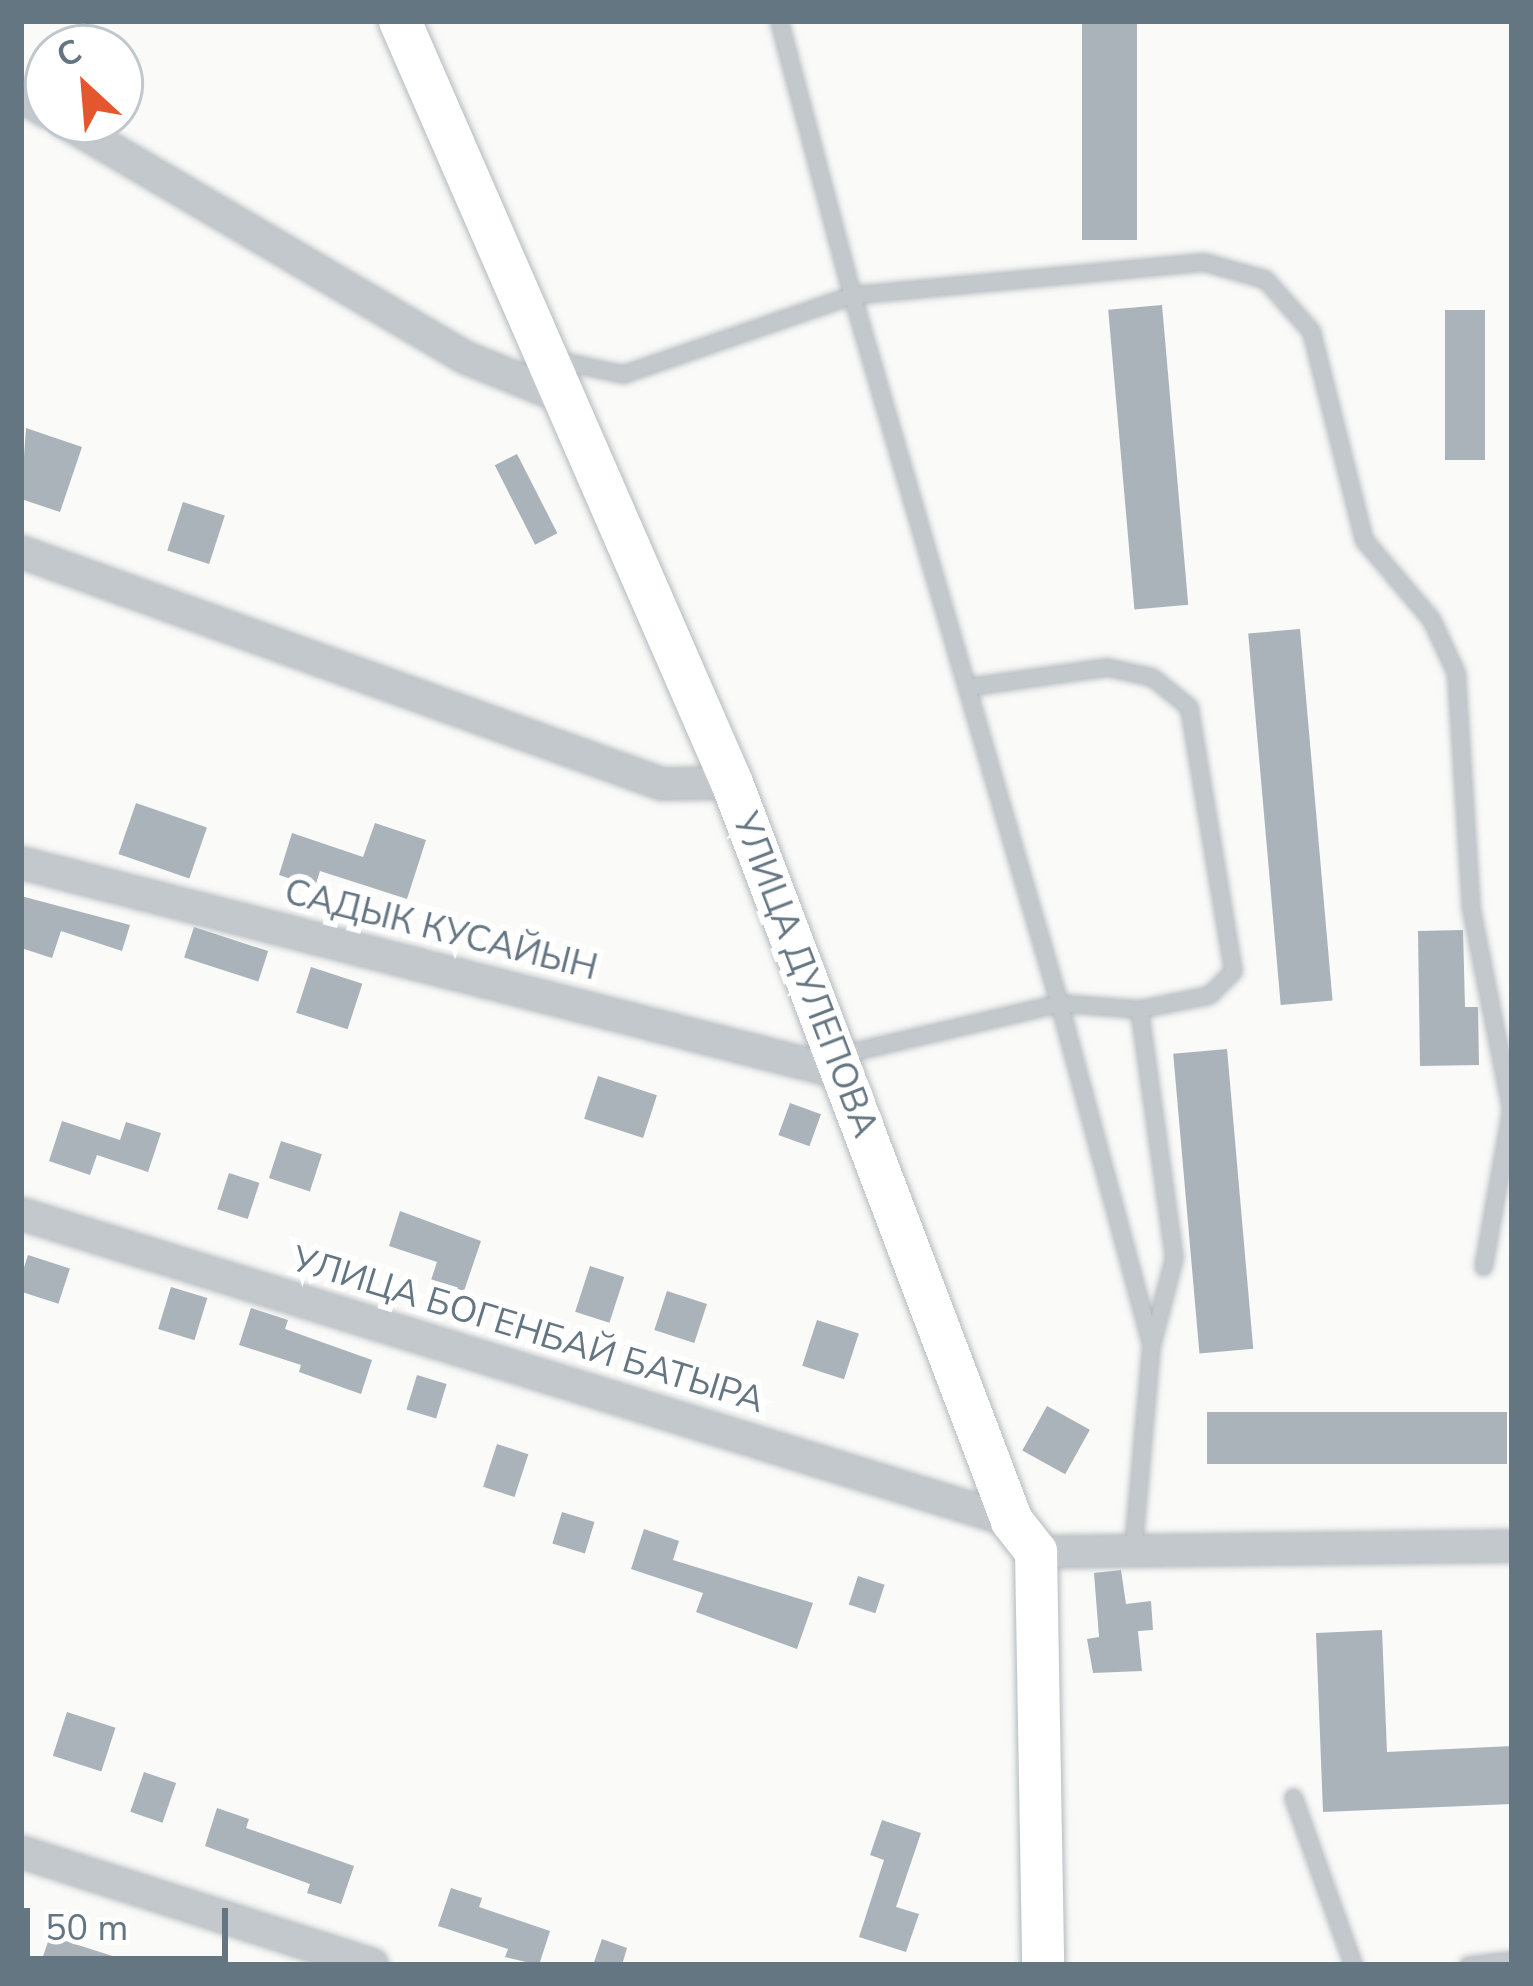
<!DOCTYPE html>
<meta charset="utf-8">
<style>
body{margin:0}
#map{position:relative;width:1533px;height:1986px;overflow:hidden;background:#fafaf8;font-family:"Nunito Sans",sans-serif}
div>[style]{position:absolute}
.building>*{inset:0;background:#aab3b9;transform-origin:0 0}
.roads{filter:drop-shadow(0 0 3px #b3babf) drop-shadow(0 0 3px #b3babf)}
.lane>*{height:15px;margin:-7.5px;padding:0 7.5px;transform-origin:7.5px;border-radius:7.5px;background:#c3c8cc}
.street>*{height:30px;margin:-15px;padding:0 15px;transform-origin:15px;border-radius:15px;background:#c3c8cc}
.secondary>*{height:42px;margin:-21px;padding:0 21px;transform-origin:21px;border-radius:21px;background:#fff}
span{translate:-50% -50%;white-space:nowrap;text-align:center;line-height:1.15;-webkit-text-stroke:12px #fff;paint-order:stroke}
.street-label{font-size:36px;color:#657683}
.frame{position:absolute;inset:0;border:24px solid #657683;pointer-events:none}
.north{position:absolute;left:24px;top:24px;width:120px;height:120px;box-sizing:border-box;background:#fff;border:3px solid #c1c8cd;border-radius:50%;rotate:334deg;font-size:33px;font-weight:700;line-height:48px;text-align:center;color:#657683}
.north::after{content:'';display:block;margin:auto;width:42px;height:54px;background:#e4572e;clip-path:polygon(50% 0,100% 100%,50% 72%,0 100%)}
.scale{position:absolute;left:24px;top:1908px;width:204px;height:54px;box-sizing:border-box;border:6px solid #657683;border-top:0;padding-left:15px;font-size:36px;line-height:42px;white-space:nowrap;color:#657683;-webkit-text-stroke:9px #fff;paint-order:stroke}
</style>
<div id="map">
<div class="building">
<i style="left:1082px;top:21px;width:55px;height:219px"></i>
<i style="left:1162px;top:305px;width:301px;height:54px;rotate:85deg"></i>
<i style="left:1445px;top:310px;width:40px;height:150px"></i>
<i style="clip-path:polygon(26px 428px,82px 447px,60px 512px,21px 499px)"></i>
<i style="left:517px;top:454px;width:89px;height:25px;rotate:63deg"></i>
<i style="left:183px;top:502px;width:44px;height:51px;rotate:18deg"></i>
<i style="left:1300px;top:629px;width:373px;height:52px;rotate:85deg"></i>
<i style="left:136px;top:803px;width:75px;height:54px;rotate:19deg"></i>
<i style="clip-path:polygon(375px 823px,426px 840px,407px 899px,320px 871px,315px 887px,279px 875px,292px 833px,363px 857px)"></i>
<i style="clip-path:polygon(21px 896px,130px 925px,122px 951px,61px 931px,52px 958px,21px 948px)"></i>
<i style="left:194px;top:927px;width:78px;height:32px;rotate:18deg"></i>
<i style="clip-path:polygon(1463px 930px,1465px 1007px,1478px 1007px,1479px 1065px,1420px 1066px,1418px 931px)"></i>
<i style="left:311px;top:967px;width:54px;height:48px;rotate:18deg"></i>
<i style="left:1227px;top:1049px;width:301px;height:54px;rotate:85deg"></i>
<i style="left:598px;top:1076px;width:62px;height:45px;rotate:18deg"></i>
<i style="left:790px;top:1103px;width:33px;height:34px;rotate:20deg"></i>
<i style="clip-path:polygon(62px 1121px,120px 1140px,126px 1122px,161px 1133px,148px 1172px,97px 1155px,90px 1175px,49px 1161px)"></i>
<i style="left:281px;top:1141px;width:43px;height:39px;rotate:18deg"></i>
<i style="left:229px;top:1173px;width:32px;height:38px;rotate:18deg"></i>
<i style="clip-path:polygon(400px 1211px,481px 1241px,464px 1291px,431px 1280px,437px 1262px,389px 1246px)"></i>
<i style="left:28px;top:1255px;width:44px;height:37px;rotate:18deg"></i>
<i style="left:590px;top:1266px;width:36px;height:48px;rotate:18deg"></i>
<i style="left:171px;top:1287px;width:38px;height:44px;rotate:17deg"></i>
<i style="left:667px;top:1291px;width:42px;height:41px;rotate:18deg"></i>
<i style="clip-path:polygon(251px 1308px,288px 1320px,285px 1329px,372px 1360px,361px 1394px,299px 1372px,301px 1365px,239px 1345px)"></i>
<i style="left:817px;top:1320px;width:44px;height:48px;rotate:18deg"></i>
<i style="left:417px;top:1375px;width:31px;height:36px;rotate:17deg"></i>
<i style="left:1047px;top:1406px;width:49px;height:51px;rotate:29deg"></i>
<i style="left:1207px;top:1412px;width:300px;height:52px"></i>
<i style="left:497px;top:1444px;width:33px;height:45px;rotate:18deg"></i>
<i style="left:562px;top:1512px;width:34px;height:33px;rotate:17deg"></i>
<i style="clip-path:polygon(644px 1529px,679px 1541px,673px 1560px,813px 1603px,797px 1649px,696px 1612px,703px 1593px,631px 1569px)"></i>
<i style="clip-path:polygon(1121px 1570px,1126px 1604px,1151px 1601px,1153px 1630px,1138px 1631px,1142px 1671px,1093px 1673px,1087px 1639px,1099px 1637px,1094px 1573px)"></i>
<i style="left:858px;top:1576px;width:28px;height:30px;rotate:18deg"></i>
<i style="clip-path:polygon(1382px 1630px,1387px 1752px,1512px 1746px,1512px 1804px,1323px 1812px,1316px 1633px)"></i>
<i style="left:67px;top:1712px;width:51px;height:46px;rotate:18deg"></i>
<i style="left:144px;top:1772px;width:34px;height:42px;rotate:19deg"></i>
<i style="clip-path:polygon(217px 1808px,249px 1819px,246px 1828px,354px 1866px,341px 1904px,307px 1893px,310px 1884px,205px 1846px)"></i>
<i style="clip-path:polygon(882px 1820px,921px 1833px,896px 1907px,919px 1914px,906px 1952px,859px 1937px,884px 1860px,870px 1855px)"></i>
<i style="clip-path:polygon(451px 1888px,482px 1898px,479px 1907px,550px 1931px,539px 1965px,505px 1957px,508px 1949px,438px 1926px)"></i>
<i style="clip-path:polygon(50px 1936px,125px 1960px,124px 1965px,40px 1965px)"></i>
<i style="clip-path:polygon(602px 1939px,627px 1948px,622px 1965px,593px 1965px)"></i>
</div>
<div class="roads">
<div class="lane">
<i style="left:779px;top:21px;width:284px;rotate:75.1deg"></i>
<i style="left:852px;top:295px;width:738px;rotate:73.7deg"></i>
<i style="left:1059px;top:1003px;width:354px;rotate:74.9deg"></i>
<i style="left:1151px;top:1345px;width:203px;rotate:95.1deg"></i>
<i style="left:553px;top:359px;width:72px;rotate:12.1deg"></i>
<i style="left:623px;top:374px;width:242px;rotate:-19deg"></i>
<i style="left:852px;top:295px;width:354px;rotate:-5.4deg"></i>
<i style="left:1204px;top:262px;width:63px;rotate:15.6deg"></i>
<i style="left:1265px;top:279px;width:69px;rotate:48.5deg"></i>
<i style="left:1311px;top:331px;width:216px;rotate:75.8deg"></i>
<i style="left:1364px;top:540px;width:104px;rotate:49.7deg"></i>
<i style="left:1431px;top:619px;width:60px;rotate:65.2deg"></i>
<i style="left:1456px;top:673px;width:236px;rotate:86.4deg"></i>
<i style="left:1471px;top:909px;width:205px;rotate:78.7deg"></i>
<i style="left:1511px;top:1110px;width:159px;rotate:100.1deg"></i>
<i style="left:1139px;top:1009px;width:250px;rotate:82deg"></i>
<i style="left:1174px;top:1257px;width:88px;rotate:104.5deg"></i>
<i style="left:838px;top:1055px;width:227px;rotate:-13.2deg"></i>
<i style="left:1059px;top:1003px;width:80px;rotate:4.3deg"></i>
<i style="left:1139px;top:1009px;width:71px;rotate:-11.3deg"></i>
<i style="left:1209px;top:995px;width:34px;rotate:-45deg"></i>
<i style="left:1233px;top:971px;width:268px;rotate:-99.5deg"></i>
<i style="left:1189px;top:707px;width:48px;rotate:-141deg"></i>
<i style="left:1152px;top:677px;width:46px;rotate:-167.5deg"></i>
<i style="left:1107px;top:667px;width:142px;rotate:171.9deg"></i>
<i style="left:1293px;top:1797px;width:178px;rotate:70.3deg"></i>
<i style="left:1468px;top:1965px;width:44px;rotate:-6.5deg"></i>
</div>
<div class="street">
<i style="left:21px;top:96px;width:31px;rotate:31deg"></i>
<i style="left:62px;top:120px;width:467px;rotate:30.5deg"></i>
<i style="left:464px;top:357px;width:104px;rotate:22.1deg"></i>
<i style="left:21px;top:552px;width:682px;rotate:19.9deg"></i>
<i style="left:662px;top:784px;width:70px;rotate:-0.8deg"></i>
<i style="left:21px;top:863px;width:847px;rotate:14.35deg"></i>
<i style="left:21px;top:1214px;width:1037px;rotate:17.21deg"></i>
<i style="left:1036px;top:1552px;width:476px;rotate:-0.7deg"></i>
<i style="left:21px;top:1852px;width:369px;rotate:17.8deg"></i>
</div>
<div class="secondary">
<i style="left:400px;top:21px;width:831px;rotate:66.46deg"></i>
<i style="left:732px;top:783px;width:789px;rotate:69.22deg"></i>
<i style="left:1012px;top:1521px;width:39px;rotate:52deg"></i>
<i style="left:1036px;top:1552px;width:413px;rotate:89deg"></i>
</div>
</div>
<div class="street-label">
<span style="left:441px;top:930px;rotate:14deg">САДЫК КУСАЙЫН</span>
<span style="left:805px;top:975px;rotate:69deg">УЛИЦА ДУЛЕПОВА</span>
<span style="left:528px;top:1330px;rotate:17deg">УЛИЦА БОГЕНБАЙ БАТЫРА</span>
</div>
<div class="frame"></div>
<div class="north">С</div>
<div class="scale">50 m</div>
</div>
